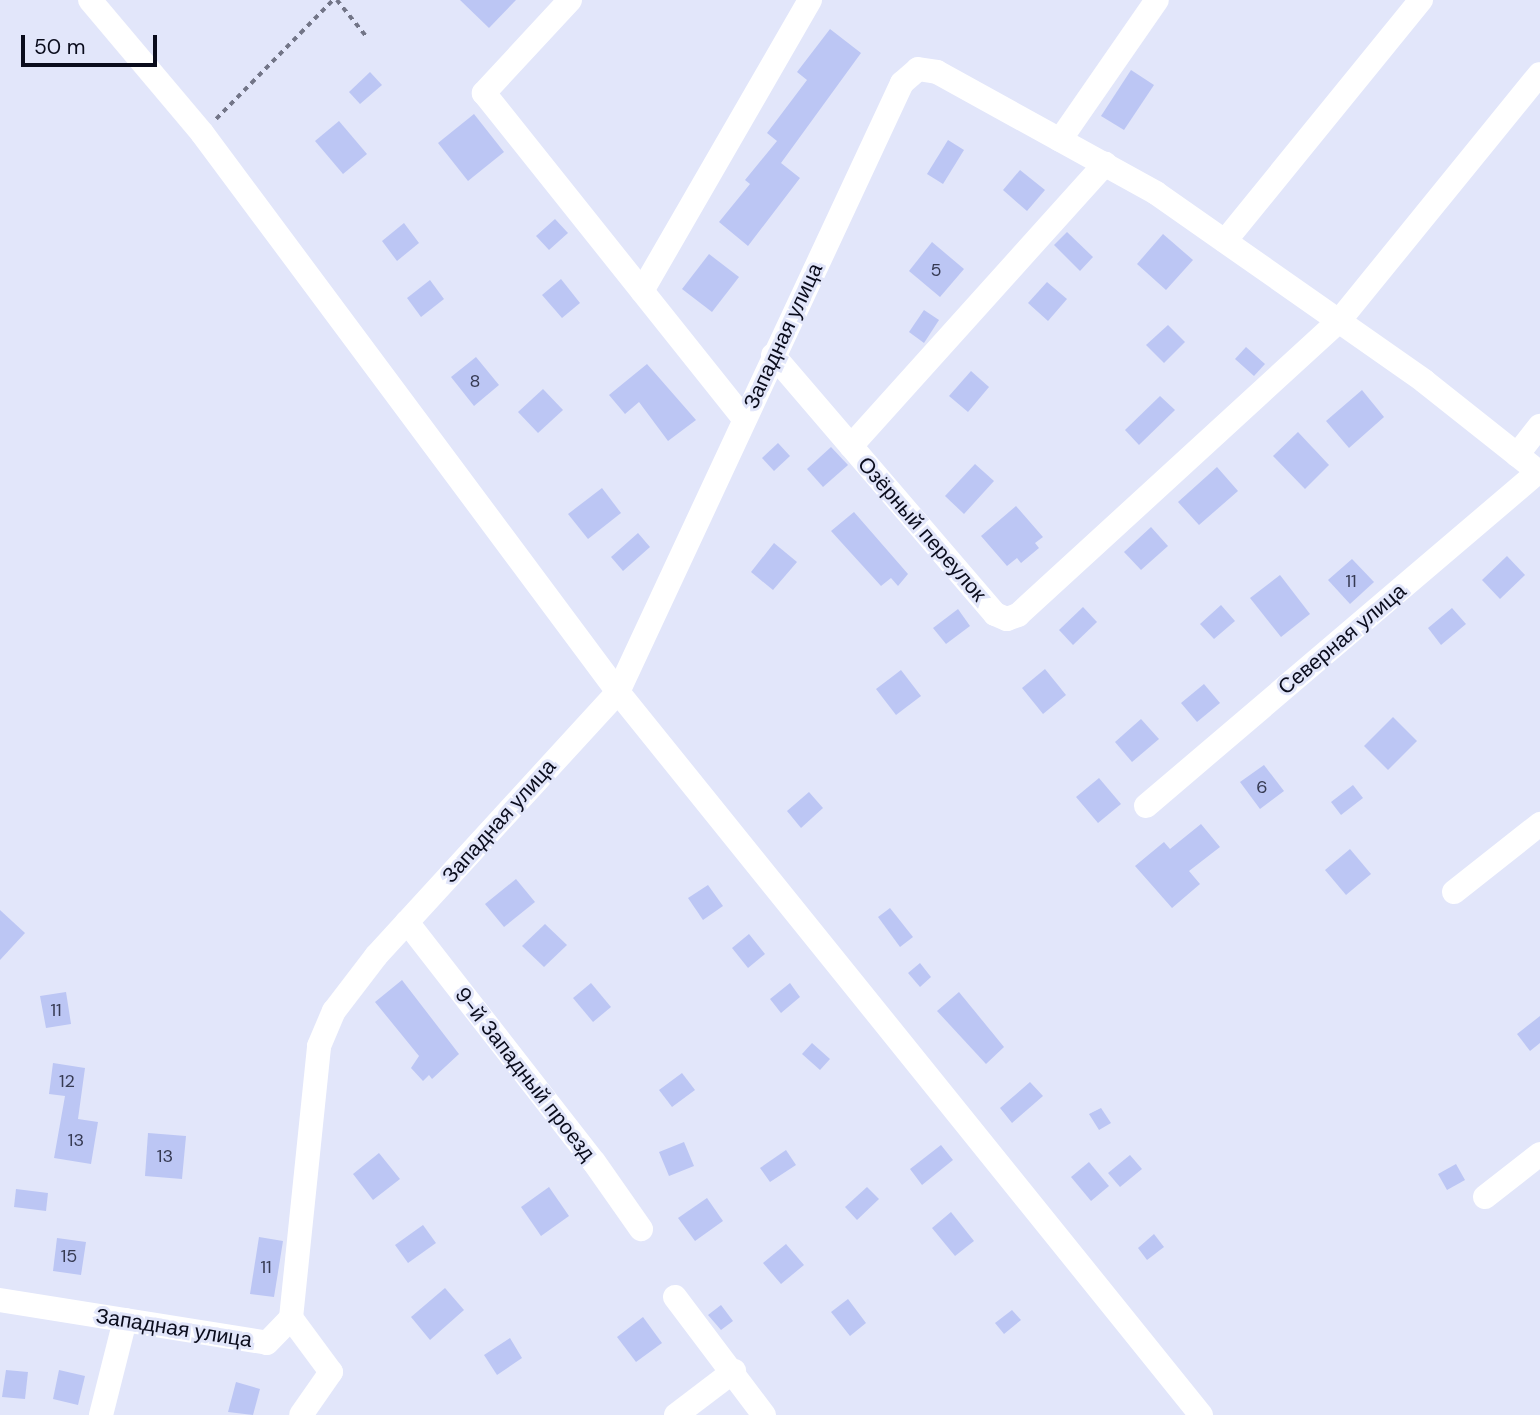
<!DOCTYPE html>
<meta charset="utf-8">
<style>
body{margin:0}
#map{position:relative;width:1540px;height:1415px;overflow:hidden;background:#e2e6fa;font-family:"DM Sans",sans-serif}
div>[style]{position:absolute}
.building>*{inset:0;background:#bcc6f4}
.path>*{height:3.5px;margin-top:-1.75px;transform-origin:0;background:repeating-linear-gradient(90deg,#727587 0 5px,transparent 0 10px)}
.minor>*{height:24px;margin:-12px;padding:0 12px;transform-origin:12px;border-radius:12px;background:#fff}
span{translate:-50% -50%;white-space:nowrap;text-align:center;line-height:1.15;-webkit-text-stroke:6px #e2e6fa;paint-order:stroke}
.number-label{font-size:18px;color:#363a52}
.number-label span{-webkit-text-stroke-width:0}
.street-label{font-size:21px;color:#0a0c1c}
.scale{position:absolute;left:21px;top:35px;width:136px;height:32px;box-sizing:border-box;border:4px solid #0a0c1c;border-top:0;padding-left:9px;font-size:21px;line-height:24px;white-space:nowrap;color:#0a0c1c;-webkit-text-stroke:5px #e2e6fa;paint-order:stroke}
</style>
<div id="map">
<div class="building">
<i style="clip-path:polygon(460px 0,516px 0,489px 28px)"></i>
<i style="clip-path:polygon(830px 29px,861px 53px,781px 163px,800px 178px,748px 246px,719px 222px,750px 184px,745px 180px,777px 141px,767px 133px,807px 80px,797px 72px)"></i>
<i style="clip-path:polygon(1131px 70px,1154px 85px,1124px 130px,1101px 116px)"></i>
<i style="clip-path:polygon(370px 72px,382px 85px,360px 104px,349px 92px)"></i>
<i style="clip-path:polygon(474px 114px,504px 152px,468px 181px,438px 143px)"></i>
<i style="clip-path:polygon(339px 121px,367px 154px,343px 174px,315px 141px)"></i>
<i style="clip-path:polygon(948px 140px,964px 150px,943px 184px,927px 174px)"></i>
<i style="clip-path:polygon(1020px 170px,1045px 190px,1027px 211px,1003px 190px)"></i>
<i style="clip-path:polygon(555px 219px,568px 233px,549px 250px,536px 236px)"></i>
<i style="clip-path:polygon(404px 223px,419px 243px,397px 261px,382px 241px)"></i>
<i style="clip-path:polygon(1067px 232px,1093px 257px,1080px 271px,1054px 245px)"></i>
<i style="clip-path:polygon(1163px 234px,1193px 260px,1166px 290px,1137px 264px)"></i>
<i style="clip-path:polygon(932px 242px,964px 269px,940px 297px,909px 271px)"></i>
<i style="clip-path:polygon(709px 254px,739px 277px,712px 312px,682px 289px)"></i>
<i style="clip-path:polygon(561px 279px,580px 303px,562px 318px,542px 295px)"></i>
<i style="clip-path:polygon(430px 280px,444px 299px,421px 317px,407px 298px)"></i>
<i style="clip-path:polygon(1047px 282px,1067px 299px,1048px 321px,1028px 303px)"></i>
<i style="clip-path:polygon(924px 310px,939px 320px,924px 343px,909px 332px)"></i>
<i style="clip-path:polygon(1168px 325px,1185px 342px,1164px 363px,1146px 345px)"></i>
<i style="clip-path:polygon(1246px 347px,1265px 364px,1254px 376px,1235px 359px)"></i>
<i style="clip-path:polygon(476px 357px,499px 385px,474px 406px,451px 377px)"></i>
<i style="clip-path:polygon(647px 364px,696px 420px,668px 441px,639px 402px,625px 414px,609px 395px)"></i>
<i style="clip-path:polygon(971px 371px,989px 387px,968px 412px,949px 396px)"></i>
<i style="clip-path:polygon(543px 389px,563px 410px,538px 433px,518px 412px)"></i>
<i style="clip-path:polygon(1362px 390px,1384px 417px,1349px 448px,1326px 421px)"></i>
<i style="clip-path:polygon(1160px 396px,1175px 410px,1139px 445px,1125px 430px)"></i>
<i style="clip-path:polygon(1298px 432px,1329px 465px,1305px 489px,1273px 456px)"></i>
<i style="clip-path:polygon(778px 443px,790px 456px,774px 471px,762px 458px)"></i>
<i style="clip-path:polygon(831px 447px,848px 465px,823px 487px,807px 469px)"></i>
<i style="clip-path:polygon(975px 464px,994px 481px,964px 514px,945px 496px)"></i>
<i style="clip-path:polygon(1217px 467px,1238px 491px,1199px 525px,1178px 502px)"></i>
<i style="clip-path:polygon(602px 488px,621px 513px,588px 539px,568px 514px)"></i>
<i style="clip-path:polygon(1016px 506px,1043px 537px,1035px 543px,1039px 548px,1021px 563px,1017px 558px,1007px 566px,981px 536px)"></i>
<i style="clip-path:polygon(854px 512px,908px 574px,898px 586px,891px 578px,881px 586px,831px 531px)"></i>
<i style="clip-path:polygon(1151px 527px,1168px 546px,1141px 570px,1124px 552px)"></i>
<i style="clip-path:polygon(638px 533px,650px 547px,623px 571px,611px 557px)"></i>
<i style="clip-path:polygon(774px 543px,797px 562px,773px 590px,751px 572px)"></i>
<i style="clip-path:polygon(1507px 556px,1525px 575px,1500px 599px,1482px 580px)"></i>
<i style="clip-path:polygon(1352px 559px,1374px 582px,1350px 604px,1328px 580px)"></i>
<i style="clip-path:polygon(1280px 575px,1310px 614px,1281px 637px,1250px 598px)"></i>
<i style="clip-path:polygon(1221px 605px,1235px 621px,1214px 639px,1200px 624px)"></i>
<i style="clip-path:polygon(1083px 607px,1097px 622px,1073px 645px,1059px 630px)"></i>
<i style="clip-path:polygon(1452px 608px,1466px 624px,1441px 645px,1428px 628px)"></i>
<i style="clip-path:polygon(958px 609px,970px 626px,946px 644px,933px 628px)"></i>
<i style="clip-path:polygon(1045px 669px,1066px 695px,1043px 714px,1022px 688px)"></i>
<i style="clip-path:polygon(901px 670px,921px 696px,896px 715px,876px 689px)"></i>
<i style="clip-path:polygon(1204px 684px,1220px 703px,1197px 722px,1181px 703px)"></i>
<i style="clip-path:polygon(1393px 717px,1417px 741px,1388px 770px,1364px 746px)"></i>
<i style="clip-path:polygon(1141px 719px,1159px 739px,1132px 762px,1115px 742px)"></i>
<i style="clip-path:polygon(1264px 765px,1284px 791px,1260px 809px,1240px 782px)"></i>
<i style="clip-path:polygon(1099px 778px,1121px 804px,1098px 823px,1076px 797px)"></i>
<i style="clip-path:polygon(1353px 785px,1363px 798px,1341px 815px,1331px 802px)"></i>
<i style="clip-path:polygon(809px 792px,823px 808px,801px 828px,787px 811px)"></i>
<i style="clip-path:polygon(1201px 824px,1220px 847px,1189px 871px,1200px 884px,1172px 908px,1135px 866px,1164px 842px,1170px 849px)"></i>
<i style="clip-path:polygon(1350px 849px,1371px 874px,1346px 895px,1325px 870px)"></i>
<i style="clip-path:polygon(516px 879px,535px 902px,504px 927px,485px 904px)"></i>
<i style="clip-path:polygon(708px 885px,723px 906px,703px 920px,688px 898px)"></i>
<i style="clip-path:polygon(890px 908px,913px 937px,900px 947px,878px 917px)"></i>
<i style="clip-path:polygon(0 910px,25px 933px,0 960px)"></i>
<i style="clip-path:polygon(545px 924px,567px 945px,544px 967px,522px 946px)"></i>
<i style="clip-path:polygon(749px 934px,765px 954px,748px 968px,732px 948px)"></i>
<i style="clip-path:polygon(920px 963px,931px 977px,920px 987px,908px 973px)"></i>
<i style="clip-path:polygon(402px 980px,459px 1054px,432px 1079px,429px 1075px,423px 1081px,411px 1068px,419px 1056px,375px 1002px)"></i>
<i style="clip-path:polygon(591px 983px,611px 1007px,593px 1022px,573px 998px)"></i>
<i style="clip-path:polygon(790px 983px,800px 997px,781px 1013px,770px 999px)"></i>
<i style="clip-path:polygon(66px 992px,71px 1024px,46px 1028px,40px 996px)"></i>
<i style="clip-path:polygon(959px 992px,1004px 1047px,986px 1064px,937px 1011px)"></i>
<i style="clip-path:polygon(1540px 1016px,1540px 1043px,1530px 1051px,1517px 1034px)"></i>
<i style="clip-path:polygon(812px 1043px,830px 1059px,820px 1070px,802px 1054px)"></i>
<i style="clip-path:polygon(53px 1063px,85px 1068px,78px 1119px,98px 1122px,91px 1164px,54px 1158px,65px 1096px,49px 1094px)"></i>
<i style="clip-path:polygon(682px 1073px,695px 1090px,672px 1107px,659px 1090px)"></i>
<i style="clip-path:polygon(1030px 1082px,1043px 1096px,1012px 1123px,1000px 1108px)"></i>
<i style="clip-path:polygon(1101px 1108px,1111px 1123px,1099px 1130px,1089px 1114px)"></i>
<i style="clip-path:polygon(148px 1133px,186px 1136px,182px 1179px,145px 1176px)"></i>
<i style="clip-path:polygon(684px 1142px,694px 1166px,669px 1176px,659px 1152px)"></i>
<i style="clip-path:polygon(941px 1145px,953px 1160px,922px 1185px,910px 1169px)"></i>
<i style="clip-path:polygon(786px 1150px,796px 1165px,770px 1182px,760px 1168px)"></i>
<i style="clip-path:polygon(379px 1153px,400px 1179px,373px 1200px,353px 1174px)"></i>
<i style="clip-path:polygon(1130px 1155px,1142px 1169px,1120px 1187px,1108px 1173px)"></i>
<i style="clip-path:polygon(1089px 1162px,1109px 1186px,1091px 1201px,1071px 1177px)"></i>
<i style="clip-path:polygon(1456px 1164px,1465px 1180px,1447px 1190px,1438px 1174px)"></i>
<i style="clip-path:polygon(549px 1187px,569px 1216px,541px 1236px,521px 1207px)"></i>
<i style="clip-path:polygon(867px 1187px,879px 1199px,857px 1220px,845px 1207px)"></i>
<i style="clip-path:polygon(16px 1189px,48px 1193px,46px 1211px,14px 1207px)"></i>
<i style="clip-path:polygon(707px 1198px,723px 1221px,695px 1241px,678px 1218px)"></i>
<i style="clip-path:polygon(951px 1212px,974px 1241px,955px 1256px,932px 1228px)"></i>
<i style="clip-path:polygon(423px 1225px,436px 1243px,408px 1263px,395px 1245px)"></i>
<i style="clip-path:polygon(1154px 1234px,1164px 1247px,1147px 1260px,1138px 1248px)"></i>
<i style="clip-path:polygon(259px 1237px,283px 1241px,274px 1297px,250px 1294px)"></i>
<i style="clip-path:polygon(57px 1238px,86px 1242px,81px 1275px,53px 1271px)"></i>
<i style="clip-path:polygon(786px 1244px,804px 1265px,781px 1284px,763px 1263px)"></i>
<i style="clip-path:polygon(445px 1288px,464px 1310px,430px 1340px,411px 1317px)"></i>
<i style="clip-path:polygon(848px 1299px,866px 1323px,850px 1336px,831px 1312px)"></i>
<i style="clip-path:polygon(721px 1305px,733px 1321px,721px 1330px,708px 1315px)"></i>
<i style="clip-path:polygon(1012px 1310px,1021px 1320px,1004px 1334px,995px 1323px)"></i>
<i style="clip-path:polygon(643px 1317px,662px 1343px,636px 1362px,617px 1337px)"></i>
<i style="clip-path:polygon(510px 1338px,522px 1358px,497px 1375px,484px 1355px)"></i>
<i style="clip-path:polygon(6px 1370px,28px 1372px,25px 1399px,2px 1397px)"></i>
<i style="clip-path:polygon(59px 1370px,85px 1376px,78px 1405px,53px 1399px)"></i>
<i style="clip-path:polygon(236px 1382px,260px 1389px,253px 1415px,228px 1412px)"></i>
</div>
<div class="path">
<i style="left:337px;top:0;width:46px;rotate:51.1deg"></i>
<i style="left:216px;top:119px;width:167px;rotate:-45.5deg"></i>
</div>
<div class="minor">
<i style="left:90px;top:0;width:174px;rotate:49.9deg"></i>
<i style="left:202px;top:133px;width:697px;rotate:53.34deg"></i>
<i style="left:618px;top:692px;width:929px;rotate:51.12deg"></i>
<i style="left:570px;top:0;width:127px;rotate:132.8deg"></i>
<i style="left:484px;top:93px;width:417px;rotate:51.4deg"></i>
<i style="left:1060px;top:140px;width:170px;rotate:-55.3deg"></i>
<i style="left:1225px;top:241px;width:311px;rotate:-50.9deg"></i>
<i style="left:642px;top:291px;width:336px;rotate:-60deg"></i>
<i style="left:773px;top:355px;width:341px;rotate:49.4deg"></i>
<i style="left:995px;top:614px;width:13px;rotate:23deg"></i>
<i style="left:1007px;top:619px;width:12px;rotate:-20deg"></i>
<i style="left:1018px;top:615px;width:435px;rotate:-42.5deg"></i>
<i style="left:1339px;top:321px;width:318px;rotate:-50.9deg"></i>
<i style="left:851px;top:446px;width:380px;rotate:-48deg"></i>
<i style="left:1517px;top:455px;width:37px;rotate:-52deg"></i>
<i style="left:1146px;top:806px;width:515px;rotate:-40.43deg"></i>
<i style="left:1454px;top:892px;width:110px;rotate:-38.3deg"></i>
<i style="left:407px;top:922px;width:304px;rotate:52.1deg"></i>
<i style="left:594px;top:1162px;width:82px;rotate:55deg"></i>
<i style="left:1485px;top:1197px;width:70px;rotate:-38deg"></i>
<i style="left:675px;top:1297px;width:148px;rotate:53deg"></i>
<i style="left:0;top:1300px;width:270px;rotate:9.1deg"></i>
<i style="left:267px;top:1343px;width:35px;rotate:-46deg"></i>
<i style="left:291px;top:1318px;width:273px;rotate:-84.1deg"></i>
<i style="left:319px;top:1046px;width:38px;rotate:-67deg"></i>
<i style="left:334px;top:1011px;width:69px;rotate:-52.6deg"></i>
<i style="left:376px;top:956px;width:358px;rotate:-47.5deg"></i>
<i style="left:618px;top:692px;width:672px;rotate:-65deg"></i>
<i style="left:902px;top:83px;width:21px;rotate:-41deg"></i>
<i style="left:918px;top:69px;width:19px;rotate:9deg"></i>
<i style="left:937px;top:72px;width:250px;rotate:28.9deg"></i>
<i style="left:1156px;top:193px;width:327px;rotate:35deg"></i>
<i style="left:1424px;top:381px;width:148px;rotate:38.4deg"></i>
<i style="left:291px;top:1318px;width:67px;rotate:53.5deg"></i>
<i style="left:331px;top:1372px;width:52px;rotate:124.9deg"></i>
<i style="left:101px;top:1415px;width:98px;rotate:-75.8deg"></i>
<i style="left:676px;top:1415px;width:73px;rotate:-37.2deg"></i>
</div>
<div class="number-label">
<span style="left:936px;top:270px">5</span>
<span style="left:475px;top:381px">8</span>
<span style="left:1351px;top:581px">11</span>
<span style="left:1262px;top:787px">6</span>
<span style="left:56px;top:1010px">11</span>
<span style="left:67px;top:1081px">12</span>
<span style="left:76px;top:1140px">13</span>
<span style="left:165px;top:1156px">13</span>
<span style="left:69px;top:1256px">15</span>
<span style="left:266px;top:1267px">11</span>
</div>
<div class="street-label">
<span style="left:783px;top:336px;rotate:-65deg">Западная улица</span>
<span style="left:922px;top:529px;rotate:49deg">Озёрный переулок</span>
<span style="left:1342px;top:639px;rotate:-40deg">Северная улица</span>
<span style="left:499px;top:821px;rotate:-48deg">Западная улица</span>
<span style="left:525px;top:1074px;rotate:52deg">9-й Западный проезд</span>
<span style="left:174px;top:1328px;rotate:9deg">Западная улица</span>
</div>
<div class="scale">50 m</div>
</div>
